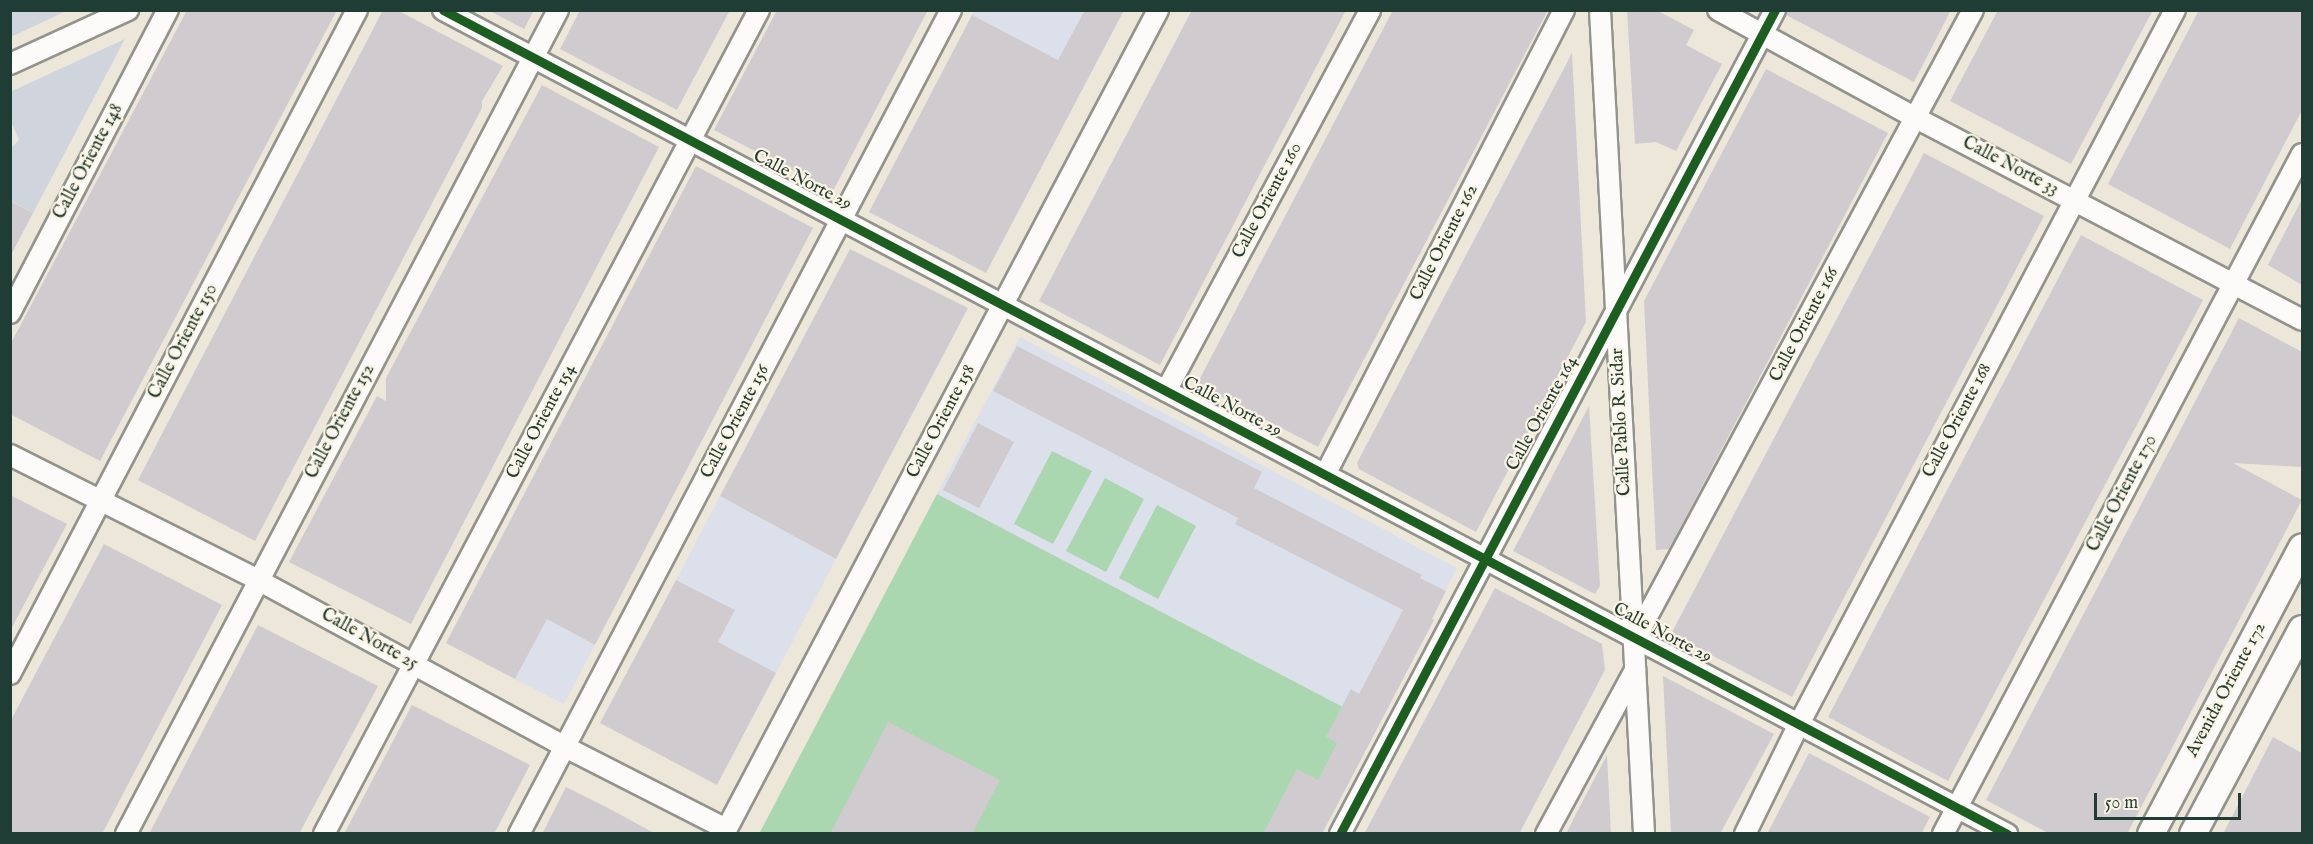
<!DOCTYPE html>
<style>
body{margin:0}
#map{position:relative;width:2313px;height:844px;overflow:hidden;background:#ede7da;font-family:"IM FELL English",serif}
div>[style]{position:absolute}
.built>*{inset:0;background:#dbe0eb}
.industrial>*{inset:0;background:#d0d4dc}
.green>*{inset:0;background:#aad6b0}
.building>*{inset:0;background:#d0cbce}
.roads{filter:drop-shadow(2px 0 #92938b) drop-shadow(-2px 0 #92938b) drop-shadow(0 2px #92938b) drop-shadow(0 -2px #92938b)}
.minor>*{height:20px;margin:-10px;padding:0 10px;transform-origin:10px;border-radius:10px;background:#fcfbf9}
.tertiary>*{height:26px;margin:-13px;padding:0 13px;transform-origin:13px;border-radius:13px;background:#fcfbf9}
.cycleway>*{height:9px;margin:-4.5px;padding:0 4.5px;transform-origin:4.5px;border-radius:4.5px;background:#1b5e20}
span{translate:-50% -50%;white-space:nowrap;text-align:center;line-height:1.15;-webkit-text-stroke:4.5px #fcf5e5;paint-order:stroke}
.street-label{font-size:18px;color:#1f3d34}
.frame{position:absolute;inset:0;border:12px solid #1f3d34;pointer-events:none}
.scale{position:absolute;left:2094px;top:793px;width:147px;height:27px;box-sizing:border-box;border:3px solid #1f3d34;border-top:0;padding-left:8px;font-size:18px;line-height:21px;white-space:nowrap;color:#1f3d34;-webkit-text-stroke:4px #fcf5e5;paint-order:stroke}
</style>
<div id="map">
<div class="built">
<i style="clip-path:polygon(975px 10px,1124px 11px,1089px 76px,972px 15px)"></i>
<i style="clip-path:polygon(1020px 337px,1457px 568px,1375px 724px,937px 494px)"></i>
<i style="clip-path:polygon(720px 496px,836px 559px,776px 673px,718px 642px,735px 610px,676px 580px)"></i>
<i style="clip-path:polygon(547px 619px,595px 645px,564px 704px,515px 679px)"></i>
</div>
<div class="industrial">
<i style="clip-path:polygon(11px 10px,66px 10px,66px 11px,11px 37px)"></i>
<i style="clip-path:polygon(125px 39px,33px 213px,11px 201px,11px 148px,19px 140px,11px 121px,10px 92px)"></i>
</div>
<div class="green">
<i style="clip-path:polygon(1052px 451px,1092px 471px,1053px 544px,1014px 524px)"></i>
<i style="clip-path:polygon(1105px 478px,1144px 499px,1106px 572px,1066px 551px)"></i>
<i style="clip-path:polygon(937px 494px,1375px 724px,1318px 833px,759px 834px)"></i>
<i style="clip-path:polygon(1157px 505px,1196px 526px,1158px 599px,1119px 578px)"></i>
</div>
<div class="building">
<i style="clip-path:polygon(187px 10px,337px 10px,100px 461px,10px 414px,10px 345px)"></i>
<i style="clip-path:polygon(383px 10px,397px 10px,503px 66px,482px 101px,482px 108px,255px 541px,138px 480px)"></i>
<i style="clip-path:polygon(488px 10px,534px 10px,524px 29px)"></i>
<i style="clip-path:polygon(580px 10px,730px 10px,677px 110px,560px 49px)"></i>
<i style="clip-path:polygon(777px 10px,928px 10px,833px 191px,714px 130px)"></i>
<i style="clip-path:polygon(1085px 10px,1124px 10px,986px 273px,869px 212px,972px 15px,1058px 60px)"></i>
<i style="clip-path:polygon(1192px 10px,1346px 10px,1160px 365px,1039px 301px)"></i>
<i style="clip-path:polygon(1393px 10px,1548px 10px,1318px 447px,1197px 384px)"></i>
<i style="clip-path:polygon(1627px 10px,1656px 10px,1694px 30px,1686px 45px,1722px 64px,1676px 151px,1656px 142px,1635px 144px)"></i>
<i style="clip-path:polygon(1787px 10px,1951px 10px,1914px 82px,1786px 15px)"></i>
<i style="clip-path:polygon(1998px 10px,2153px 10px,2071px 164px,1950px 101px)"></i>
<i style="clip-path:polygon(2199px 10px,2302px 10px,2302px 110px,2230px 249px,2108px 184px)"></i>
<i style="clip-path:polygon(1572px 53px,1586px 322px,1476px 532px,1359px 469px,1357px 463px)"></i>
<i style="clip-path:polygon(1766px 69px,1888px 133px,1669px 549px,1656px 550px,1644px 301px)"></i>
<i style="clip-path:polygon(542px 85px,659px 147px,411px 624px,289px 562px,377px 396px,386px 401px,386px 378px)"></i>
<i style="clip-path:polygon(1924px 153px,2044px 216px,1792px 697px,1671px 634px)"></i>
<i style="clip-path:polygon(696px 166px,813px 228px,595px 645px,547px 619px,515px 679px,446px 643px)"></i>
<i style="clip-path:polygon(2302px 199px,2302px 285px,2268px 265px)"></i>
<i style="clip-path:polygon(10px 201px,33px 213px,10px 257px)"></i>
<i style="clip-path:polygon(2081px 235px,2203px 300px,1948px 781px,1828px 717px)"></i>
<i style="clip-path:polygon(850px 249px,968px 308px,836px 559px,720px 496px)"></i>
<i style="clip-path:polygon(2239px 318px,2302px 352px,2302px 467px,2233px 463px,2302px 500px,2127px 834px,2050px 834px,1986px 800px)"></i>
<i style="clip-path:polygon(1017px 346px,1262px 472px,1254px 488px,1422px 575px,1420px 578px,1446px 591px,1432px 619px,1434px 620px,1322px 834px,1263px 834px,1297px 769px,1318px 780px,1337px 743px,1326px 737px,1351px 689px,1359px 694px,1403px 610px,1235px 524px,1238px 518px,993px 391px)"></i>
<i style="clip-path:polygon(1589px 406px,1600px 586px,1595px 594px,1513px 551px)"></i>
<i style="clip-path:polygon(978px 423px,1014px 442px,979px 508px,943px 490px)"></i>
<i style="clip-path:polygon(10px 495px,67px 524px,10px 631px)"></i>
<i style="clip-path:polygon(104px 544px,222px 605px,102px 834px,10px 834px,10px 722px)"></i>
<i style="clip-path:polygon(676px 580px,735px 610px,718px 642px,776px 673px,717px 785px,600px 723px)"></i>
<i style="clip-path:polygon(1495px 588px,1602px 644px,1605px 670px,1519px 834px,1364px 834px)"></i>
<i style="clip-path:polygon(258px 625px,378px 686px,299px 834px,149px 834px)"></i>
<i style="clip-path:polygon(1663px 676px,1774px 734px,1720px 834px,1671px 834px)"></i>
<i style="clip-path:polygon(412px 705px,530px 765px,494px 834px,344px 834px)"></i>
<i style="clip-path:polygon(888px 722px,1000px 780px,972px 834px,830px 834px)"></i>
<i style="clip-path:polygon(2273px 737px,2302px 753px,2302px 834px,2223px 834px)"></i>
<i style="clip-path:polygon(1809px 753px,1930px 817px,1921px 834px,1767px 834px)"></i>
<i style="clip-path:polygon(1607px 755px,1611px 834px,1566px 834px,1577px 812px)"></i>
<i style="clip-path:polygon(566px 787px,608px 808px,656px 834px,542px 834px)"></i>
</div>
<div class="roads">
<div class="minor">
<i style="left:443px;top:10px;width:1768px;rotate:27.78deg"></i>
<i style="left:1600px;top:10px;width:825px;rotate:86.94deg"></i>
<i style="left:1718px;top:10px;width:226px;rotate:28.6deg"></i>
<i style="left:1916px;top:118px;width:436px;rotate:27.6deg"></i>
<i style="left:10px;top:64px;width:130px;rotate:-24.6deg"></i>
<i style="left:10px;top:313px;width:342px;rotate:-62.5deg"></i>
<i style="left:1166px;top:391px;width:432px;rotate:-61.8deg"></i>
<i style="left:10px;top:455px;width:278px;rotate:26.7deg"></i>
<i style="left:258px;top:580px;width:349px;rotate:28.5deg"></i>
<i style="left:565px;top:747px;width:181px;rotate:27deg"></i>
<i style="left:1325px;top:475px;width:523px;rotate:-62.8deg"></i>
<i style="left:1635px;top:639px;width:714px;rotate:-61.75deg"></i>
<i style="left:10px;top:674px;width:749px;rotate:-62.41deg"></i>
<i style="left:126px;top:834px;width:930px;rotate:-62.33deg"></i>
<i style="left:324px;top:834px;width:932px;rotate:-62.17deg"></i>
<i style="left:519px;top:834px;width:930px;rotate:-62.33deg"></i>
<i style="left:724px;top:834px;width:931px;rotate:-62.22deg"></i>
<i style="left:1340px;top:834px;width:932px;rotate:-62.17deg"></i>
<i style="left:1546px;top:834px;width:187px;rotate:-61.5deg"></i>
<i style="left:1745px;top:834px;width:123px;rotate:-63.9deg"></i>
<i style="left:1799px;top:724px;width:807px;rotate:-62.23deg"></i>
<i style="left:1943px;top:834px;width:769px;rotate:-62.17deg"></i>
</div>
<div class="tertiary">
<i style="left:2151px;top:834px;width:324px;rotate:-62.2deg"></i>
<i style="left:2193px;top:834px;width:232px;rotate:-62deg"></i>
</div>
</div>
<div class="cycleway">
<i style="left:443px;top:10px;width:1768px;rotate:27.78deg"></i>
<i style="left:1340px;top:834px;width:932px;rotate:-62.17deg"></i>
</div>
<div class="street-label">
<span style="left:89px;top:162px;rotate:-62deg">Calle Oriente 148</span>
<span style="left:2010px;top:167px;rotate:28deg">Calle Norte 33</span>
<span style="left:802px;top:181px;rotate:28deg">Calle Norte 29</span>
<span style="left:1268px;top:201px;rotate:-62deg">Calle Oriente 160</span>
<span style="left:1445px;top:243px;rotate:-63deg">Calle Oriente 162</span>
<span style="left:1805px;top:325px;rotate:-62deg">Calle Oriente 166</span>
<span style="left:184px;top:342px;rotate:-62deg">Calle Oriente 150</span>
<span style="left:1232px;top:408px;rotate:28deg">Calle Norte 29</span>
<span style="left:1543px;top:414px;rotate:-61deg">Calle Oriente 164</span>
<span style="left:1958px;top:421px;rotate:-62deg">Calle Oriente 168</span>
<span style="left:341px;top:422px;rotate:-62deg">Calle Oriente 152</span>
<span style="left:542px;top:422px;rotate:-62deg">Calle Oriente 154</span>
<span style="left:736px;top:422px;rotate:-62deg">Calle Oriente 156</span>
<span style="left:942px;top:422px;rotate:-62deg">Calle Oriente 158</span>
<span style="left:1622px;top:422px;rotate:-93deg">Calle Pablo R. Sidar</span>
<span style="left:2123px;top:494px;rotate:-62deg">Calle Oriente 170</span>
<span style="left:1662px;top:634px;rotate:28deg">Calle Norte 29</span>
<span style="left:369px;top:640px;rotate:29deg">Calle Norte 25</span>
<span style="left:2227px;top:690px;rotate:-62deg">Avenida Oriente 172</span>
</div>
<div class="frame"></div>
<div class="scale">50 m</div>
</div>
